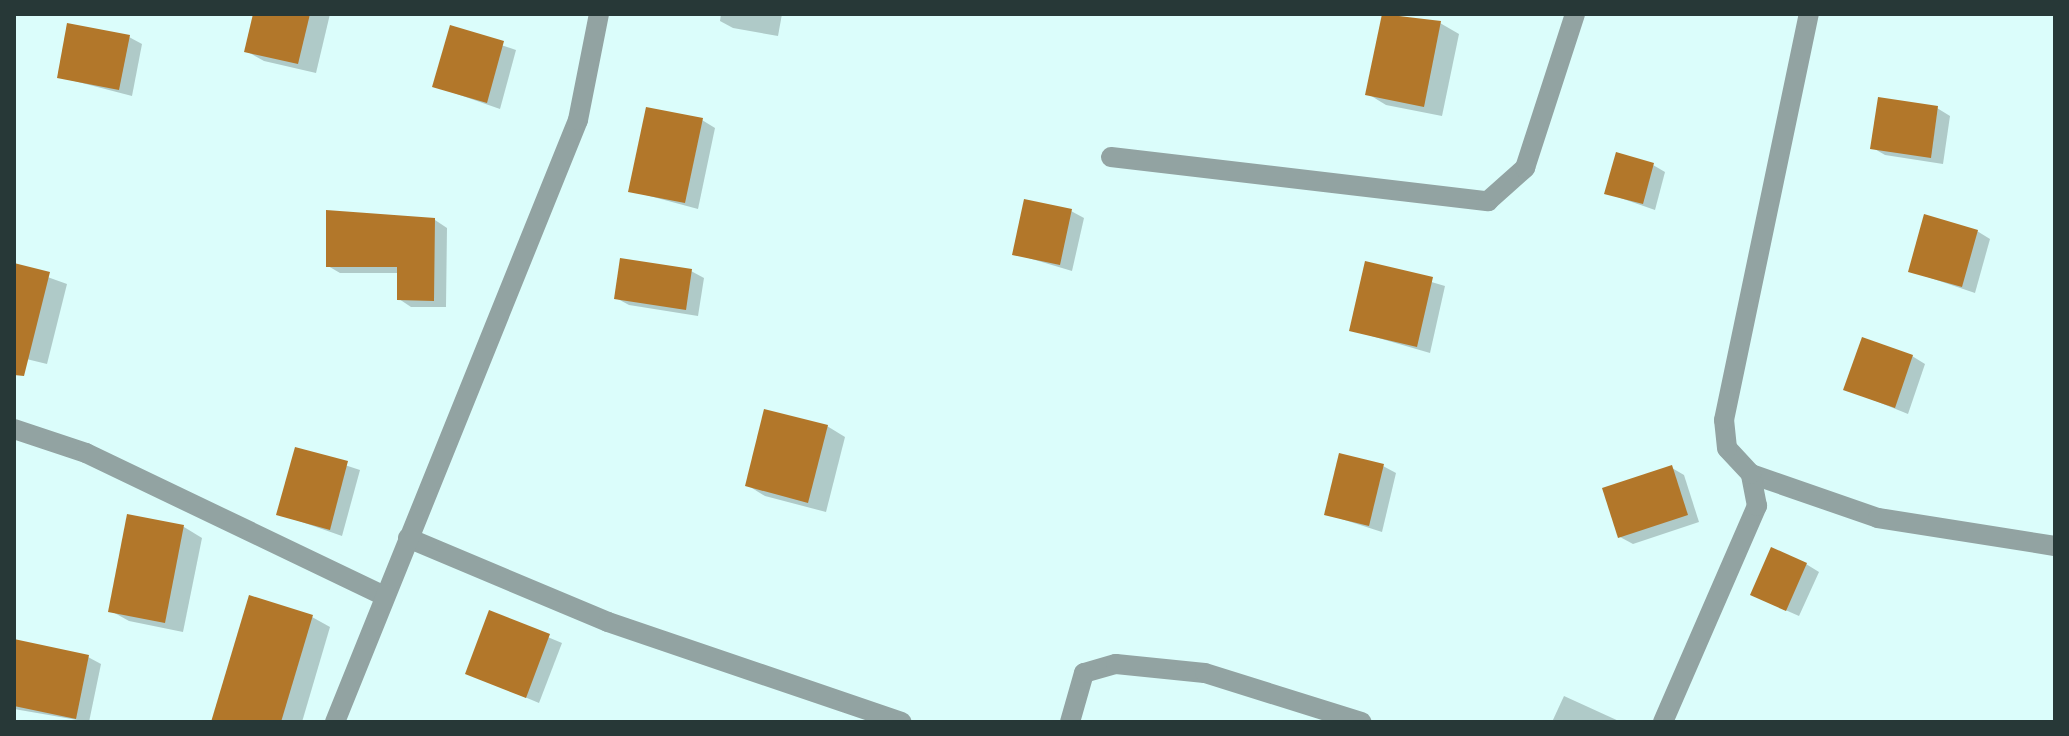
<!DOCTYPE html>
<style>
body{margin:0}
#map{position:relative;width:2069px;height:736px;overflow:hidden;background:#dbfdfb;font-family:"Nunito Sans",sans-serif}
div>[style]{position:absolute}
.shadow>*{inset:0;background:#0003}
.building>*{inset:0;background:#b2772a}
.minor>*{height:20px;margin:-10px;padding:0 10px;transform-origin:10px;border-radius:10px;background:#92a3a2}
span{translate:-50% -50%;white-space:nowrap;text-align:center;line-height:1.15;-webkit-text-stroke:6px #dbfdfb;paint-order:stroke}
.frame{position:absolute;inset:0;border:16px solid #273837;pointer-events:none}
</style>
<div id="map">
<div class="shadow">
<i style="clip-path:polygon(255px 14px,330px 14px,316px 73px,264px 61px,246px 51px)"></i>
<i style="clip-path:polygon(721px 14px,782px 14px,778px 36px,733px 28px,720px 21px)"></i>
<i style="clip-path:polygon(1384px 14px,1440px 23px,1459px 34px,1442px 116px,1386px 105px,1368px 94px)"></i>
<i style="clip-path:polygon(451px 28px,516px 50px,500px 109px,434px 86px)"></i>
<i style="clip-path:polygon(129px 37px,142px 44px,132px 96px,59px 77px)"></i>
<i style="clip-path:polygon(1937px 108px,1950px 116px,1943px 164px,1885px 155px,1873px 148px)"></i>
<i style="clip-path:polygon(702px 120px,715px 128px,698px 209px,631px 191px)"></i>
<i style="clip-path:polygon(1653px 165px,1665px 172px,1655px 210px,1606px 193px)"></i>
<i style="clip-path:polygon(1071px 211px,1084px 218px,1072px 271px,1015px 254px)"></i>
<i style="clip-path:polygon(435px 220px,447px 228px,446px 307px,411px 307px,399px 299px,399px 273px,340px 273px,328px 266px)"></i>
<i style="clip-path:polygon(1977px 231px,1990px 239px,1975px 293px,1910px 271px)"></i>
<i style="clip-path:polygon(1367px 263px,1445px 286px,1430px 353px,1351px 330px)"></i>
<i style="clip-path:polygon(14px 265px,67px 284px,47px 364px,14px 356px)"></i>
<i style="clip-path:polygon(691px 271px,704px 278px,698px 316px,629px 305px,616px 298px)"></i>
<i style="clip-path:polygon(1912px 356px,1925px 364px,1908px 414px,1846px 389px)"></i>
<i style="clip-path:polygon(827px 426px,845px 437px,826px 512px,765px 496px,747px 485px)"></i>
<i style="clip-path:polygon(296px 449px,360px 470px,342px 536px,279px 514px)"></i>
<i style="clip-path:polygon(1383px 466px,1396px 473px,1382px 532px,1326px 514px)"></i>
<i style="clip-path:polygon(1672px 468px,1684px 475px,1699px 522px,1633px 544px,1620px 537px)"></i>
<i style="clip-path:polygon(129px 517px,184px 527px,202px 538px,183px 632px,129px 621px,111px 611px)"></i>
<i style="clip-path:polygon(1806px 564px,1819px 572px,1799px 616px,1765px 601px)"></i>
<i style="clip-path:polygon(490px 613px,562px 643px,539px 703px,467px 673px)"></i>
<i style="clip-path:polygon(312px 617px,330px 627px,302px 722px,213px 722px)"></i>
<i style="clip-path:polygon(14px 644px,88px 657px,101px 664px,89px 722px,14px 709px)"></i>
<i style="clip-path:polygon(1564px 696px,1621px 722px,1552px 722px)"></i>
</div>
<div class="building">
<i style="clip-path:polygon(253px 14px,310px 14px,298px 64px,244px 52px)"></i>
<i style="clip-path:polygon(1382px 14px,1441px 21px,1424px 107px,1365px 95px)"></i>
<i style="clip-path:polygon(67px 23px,130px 35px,119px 90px,57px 78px)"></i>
<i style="clip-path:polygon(450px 25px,504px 41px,487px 103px,432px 87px)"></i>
<i style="clip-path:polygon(1878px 97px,1938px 106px,1931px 158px,1870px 149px)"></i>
<i style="clip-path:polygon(646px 107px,703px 118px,685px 203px,628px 192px)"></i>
<i style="clip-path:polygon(1616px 152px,1654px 163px,1643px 204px,1604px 194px)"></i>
<i style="clip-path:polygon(1024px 199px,1072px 209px,1060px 265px,1012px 255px)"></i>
<i style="clip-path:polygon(326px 210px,435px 218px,434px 301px,397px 300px,397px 267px,326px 267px)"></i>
<i style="clip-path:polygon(1924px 214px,1978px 230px,1962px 287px,1908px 272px)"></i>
<i style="clip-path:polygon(620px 258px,692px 269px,686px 310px,614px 299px)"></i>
<i style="clip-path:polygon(1365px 261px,1433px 277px,1417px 347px,1349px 331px)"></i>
<i style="clip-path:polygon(14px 263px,50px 272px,24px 376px,14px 375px)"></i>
<i style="clip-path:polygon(1862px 337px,1913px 355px,1895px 408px,1843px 390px)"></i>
<i style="clip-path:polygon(764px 409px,828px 425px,808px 503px,745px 486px)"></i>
<i style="clip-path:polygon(295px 447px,348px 461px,330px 530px,276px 515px)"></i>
<i style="clip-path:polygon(1339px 453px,1384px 464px,1369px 526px,1324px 515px)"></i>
<i style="clip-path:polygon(1672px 465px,1688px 515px,1618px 538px,1602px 488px)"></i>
<i style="clip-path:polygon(127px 514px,184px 525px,165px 623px,108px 612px)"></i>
<i style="clip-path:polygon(1771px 547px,1807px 563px,1786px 611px,1750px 595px)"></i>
<i style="clip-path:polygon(249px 595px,313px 615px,281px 722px,211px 722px)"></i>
<i style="clip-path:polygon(489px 610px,550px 634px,526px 698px,465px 674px)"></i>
<i style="clip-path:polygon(14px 639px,89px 655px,76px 719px,14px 706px)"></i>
</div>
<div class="minor">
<i style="left:1111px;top:157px;width:380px;rotate:6.7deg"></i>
<i style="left:1488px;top:201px;width:50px;rotate:-41.7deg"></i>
<i style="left:1525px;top:168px;width:162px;rotate:-72deg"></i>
<i style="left:14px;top:429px;width:76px;rotate:18.4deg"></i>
<i style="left:86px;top:453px;width:328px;rotate:25.6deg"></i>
<i style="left:1751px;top:474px;width:134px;rotate:19.1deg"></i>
<i style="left:1878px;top:518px;width:179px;rotate:9deg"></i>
<i style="left:408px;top:538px;width:217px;rotate:22.8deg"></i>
<i style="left:608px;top:622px;width:310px;rotate:18.8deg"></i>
<i style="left:335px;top:722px;width:649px;rotate:-68.02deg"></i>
<i style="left:578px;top:120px;width:108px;rotate:-78.8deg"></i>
<i style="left:1070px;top:722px;width:51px;rotate:-74.1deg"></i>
<i style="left:1084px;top:673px;width:33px;rotate:-16deg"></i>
<i style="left:1116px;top:664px;width:89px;rotate:5.8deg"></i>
<i style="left:1205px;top:673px;width:164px;rotate:17.4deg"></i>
<i style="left:1663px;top:722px;width:236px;rotate:-66.5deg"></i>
<i style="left:1757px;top:506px;width:33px;rotate:-101deg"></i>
<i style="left:1751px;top:474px;width:35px;rotate:-133deg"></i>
<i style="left:1727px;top:448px;width:28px;rotate:-96deg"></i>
<i style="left:1724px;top:420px;width:415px;rotate:-78.2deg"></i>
</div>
<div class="frame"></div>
</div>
